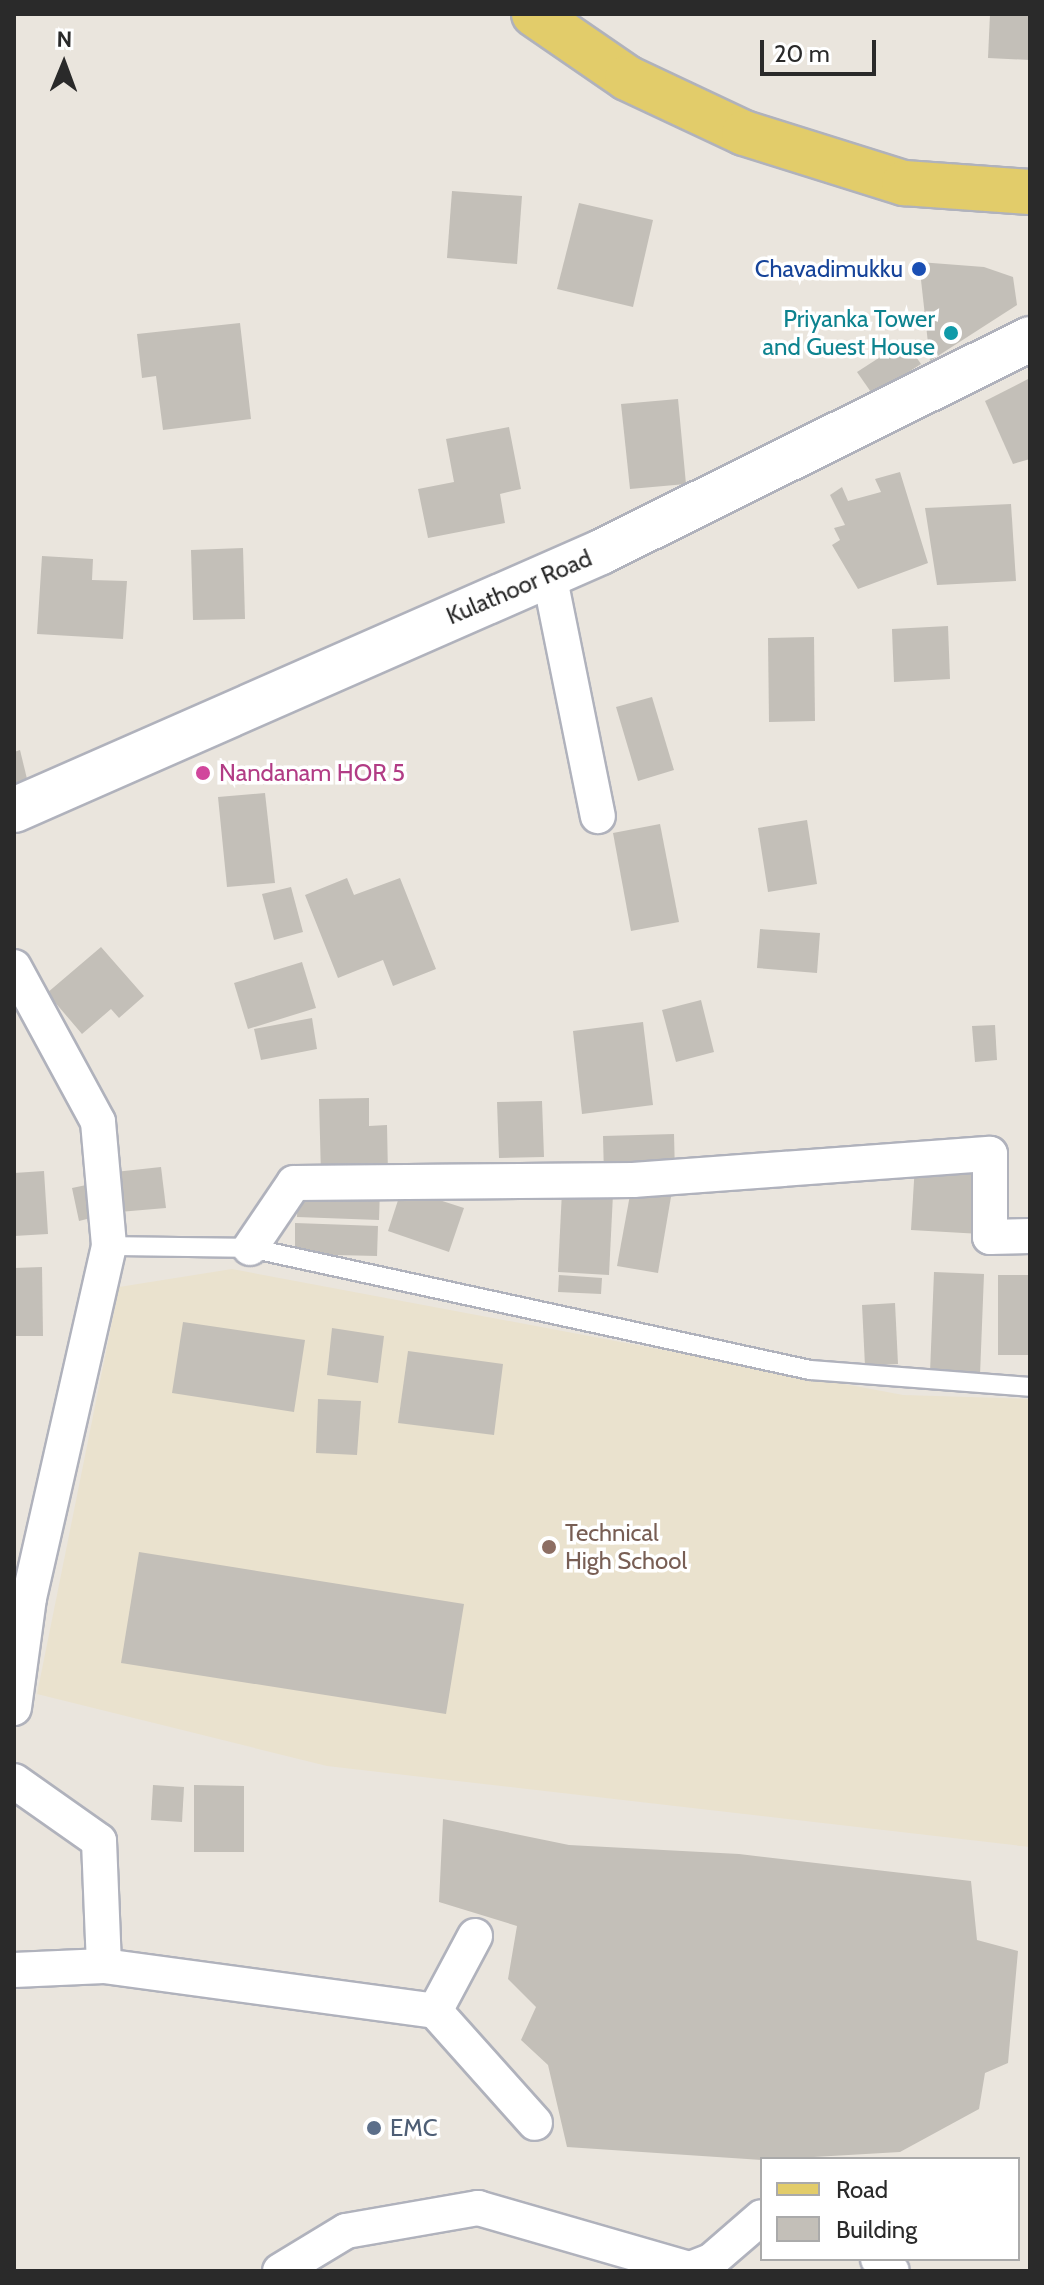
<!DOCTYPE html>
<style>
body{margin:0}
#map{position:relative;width:1044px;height:2285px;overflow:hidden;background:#eae5dd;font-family:Cabin,sans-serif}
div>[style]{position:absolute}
.education>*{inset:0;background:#eae2ce}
.building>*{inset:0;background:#c3bfb8}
.roads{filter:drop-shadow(2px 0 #b0b2bc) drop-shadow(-2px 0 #b0b2bc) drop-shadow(0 2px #b0b2bc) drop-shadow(0 -2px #b0b2bc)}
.service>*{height:18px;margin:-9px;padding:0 9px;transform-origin:9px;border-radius:9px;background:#fff}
.minor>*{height:34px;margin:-17px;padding:0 17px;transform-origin:17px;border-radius:17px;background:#fff}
.secondary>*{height:44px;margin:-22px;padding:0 22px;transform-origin:22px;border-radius:22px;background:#fff}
.primary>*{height:44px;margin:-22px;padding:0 22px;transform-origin:22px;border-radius:22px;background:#e2cc6a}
.dots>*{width:22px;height:22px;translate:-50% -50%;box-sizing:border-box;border:4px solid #fff;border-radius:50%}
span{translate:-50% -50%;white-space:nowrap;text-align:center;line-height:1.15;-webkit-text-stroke:7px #fff;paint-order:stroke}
.transit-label{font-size:24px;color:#164399}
.right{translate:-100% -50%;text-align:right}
.culture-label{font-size:24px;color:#0d838f}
.street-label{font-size:24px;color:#2a2a2a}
.hotel-label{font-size:24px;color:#b23c85}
.left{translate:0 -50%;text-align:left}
.education-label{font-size:24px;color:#785e54}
.service-label{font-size:24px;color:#4e5e75}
.frame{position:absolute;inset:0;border:16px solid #2a2a2a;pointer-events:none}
.legend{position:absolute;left:760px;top:2157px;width:260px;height:104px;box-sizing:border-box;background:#fff;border:2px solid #aaa;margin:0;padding:10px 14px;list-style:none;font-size:24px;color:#2a2a2a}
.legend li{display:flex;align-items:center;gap:16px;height:40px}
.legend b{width:40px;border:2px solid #aaa}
.north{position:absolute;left:24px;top:24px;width:80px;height:80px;-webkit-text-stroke:6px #fff;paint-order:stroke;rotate:1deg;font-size:22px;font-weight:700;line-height:32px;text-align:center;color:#2a2a2a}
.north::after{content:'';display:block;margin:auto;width:28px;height:36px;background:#2a2a2a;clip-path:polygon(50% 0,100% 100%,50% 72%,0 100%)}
.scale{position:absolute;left:760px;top:40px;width:116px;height:36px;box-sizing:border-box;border:4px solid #2a2a2a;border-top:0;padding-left:10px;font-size:24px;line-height:28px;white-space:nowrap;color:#2a2a2a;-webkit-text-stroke:6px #fff;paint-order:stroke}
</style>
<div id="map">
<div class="education">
<i style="clip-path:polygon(232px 1269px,903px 1395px,1030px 1399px,1030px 1847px,327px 1766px,37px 1694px,119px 1287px)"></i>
</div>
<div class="building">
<i style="clip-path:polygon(990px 14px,1030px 14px,1030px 60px,988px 58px)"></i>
<i style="clip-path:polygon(452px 191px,522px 196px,517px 264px,447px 258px)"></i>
<i style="clip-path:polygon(579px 203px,653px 220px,633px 307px,557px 289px)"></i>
<i style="clip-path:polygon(919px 262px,984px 267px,1013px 277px,1017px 305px,930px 361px)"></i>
<i style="clip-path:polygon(240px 323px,251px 419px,163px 430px,156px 376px,142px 378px,137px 334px)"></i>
<i style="clip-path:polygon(905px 341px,921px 364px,873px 395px,857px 372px)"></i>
<i style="clip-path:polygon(1030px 378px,1030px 459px,1013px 464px,985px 401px)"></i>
<i style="clip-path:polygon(678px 399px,686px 484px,630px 489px,621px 404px)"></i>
<i style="clip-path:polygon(509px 427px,521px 489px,500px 494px,505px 523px,428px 538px,418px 489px,454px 482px,446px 439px)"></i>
<i style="clip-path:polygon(900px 472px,928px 563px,858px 589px,832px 545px,840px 540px,834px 528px,845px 525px,830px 495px,842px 487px,848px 501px,881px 492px,875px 479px)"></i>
<i style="clip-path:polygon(1011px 504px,1016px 581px,937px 585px,925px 508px)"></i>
<i style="clip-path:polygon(243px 548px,245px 619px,193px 620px,191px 550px)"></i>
<i style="clip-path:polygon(42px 556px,93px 559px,92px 580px,127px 581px,123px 639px,37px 634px)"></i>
<i style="clip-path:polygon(948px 626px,950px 679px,894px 682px,892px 629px)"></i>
<i style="clip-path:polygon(814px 637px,815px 721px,769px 722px,768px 638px)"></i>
<i style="clip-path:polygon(652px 697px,674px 770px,638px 781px,616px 707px)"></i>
<i style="clip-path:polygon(20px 750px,29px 787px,14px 790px,14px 752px)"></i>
<i style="clip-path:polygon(265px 793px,275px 883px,227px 887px,218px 797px)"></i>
<i style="clip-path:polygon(807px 820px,817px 884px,768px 892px,758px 828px)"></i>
<i style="clip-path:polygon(660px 824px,679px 922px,631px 931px,613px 833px)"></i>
<i style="clip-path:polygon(347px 878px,354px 895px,400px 878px,436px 969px,393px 986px,383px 960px,338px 978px,305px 895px)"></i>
<i style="clip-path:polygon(291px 887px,303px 932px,274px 940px,262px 894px)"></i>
<i style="clip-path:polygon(760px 929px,820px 933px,817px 973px,757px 968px)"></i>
<i style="clip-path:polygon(101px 947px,144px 996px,119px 1018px,111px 1009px,82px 1034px,47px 993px)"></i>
<i style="clip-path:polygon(302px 962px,316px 1008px,248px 1029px,234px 983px)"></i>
<i style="clip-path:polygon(701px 1000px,714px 1052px,676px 1062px,662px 1010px)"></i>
<i style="clip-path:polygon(312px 1018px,317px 1049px,261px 1060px,254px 1029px)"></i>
<i style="clip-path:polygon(643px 1022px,653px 1105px,582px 1114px,573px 1031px)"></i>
<i style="clip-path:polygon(995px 1025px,997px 1060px,975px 1062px,972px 1026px)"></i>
<i style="clip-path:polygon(369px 1098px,369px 1126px,387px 1125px,388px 1175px,321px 1176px,319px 1099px)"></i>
<i style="clip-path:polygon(542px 1101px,544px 1157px,499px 1158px,497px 1102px)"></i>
<i style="clip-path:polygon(674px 1134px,675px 1174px,604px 1176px,603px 1136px)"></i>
<i style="clip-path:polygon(915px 1165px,986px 1170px,981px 1234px,911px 1230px)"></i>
<i style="clip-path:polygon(161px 1167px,166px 1208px,119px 1212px,115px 1172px)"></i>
<i style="clip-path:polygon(44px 1171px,48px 1234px,14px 1236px,14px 1173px)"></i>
<i style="clip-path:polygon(91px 1184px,99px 1216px,79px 1221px,72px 1188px)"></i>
<i style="clip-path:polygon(632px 1184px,672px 1191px,658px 1273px,617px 1266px)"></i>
<i style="clip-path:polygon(298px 1187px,380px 1189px,379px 1220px,297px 1217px)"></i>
<i style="clip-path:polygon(402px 1188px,464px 1208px,449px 1252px,388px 1231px)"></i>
<i style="clip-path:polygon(562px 1191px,613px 1194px,609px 1275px,558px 1272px)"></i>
<i style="clip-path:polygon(295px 1223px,378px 1226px,377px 1256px,295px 1254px)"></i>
<i style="clip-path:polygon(42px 1267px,43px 1336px,14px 1336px,14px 1268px)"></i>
<i style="clip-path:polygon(934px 1272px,984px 1274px,980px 1375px,930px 1373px)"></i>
<i style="clip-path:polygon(559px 1275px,602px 1278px,601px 1294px,558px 1292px)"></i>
<i style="clip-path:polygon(998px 1275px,1030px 1275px,1030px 1355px,998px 1355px)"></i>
<i style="clip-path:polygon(895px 1303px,898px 1364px,865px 1366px,862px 1305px)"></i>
<i style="clip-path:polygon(183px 1322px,305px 1340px,294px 1412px,172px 1393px)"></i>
<i style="clip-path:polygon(332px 1328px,384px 1336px,378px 1383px,327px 1375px)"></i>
<i style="clip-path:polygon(408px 1351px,503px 1364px,494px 1435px,398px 1423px)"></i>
<i style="clip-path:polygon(318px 1399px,361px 1401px,357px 1455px,316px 1453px)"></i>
<i style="clip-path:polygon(139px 1552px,464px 1604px,446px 1714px,121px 1663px)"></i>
<i style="clip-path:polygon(153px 1785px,184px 1787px,182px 1822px,151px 1820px)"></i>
<i style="clip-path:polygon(194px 1785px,244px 1786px,244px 1852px,194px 1852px)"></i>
<i style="clip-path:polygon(443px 1819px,569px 1845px,739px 1854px,971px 1881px,977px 1940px,1018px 1951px,1008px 2063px,985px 2073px,979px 2109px,900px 2152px,762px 2160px,567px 2147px,548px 2065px,521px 2040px,536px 2007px,508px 1979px,517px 1926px,439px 1902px)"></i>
</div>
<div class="roads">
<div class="service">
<i style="left:109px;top:1246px;width:141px;rotate:0.8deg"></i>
<i style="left:250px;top:1248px;width:573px;rotate:12.29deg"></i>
<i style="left:810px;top:1370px;width:221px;rotate:4.4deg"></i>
</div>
<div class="minor">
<i style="left:549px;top:574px;width:247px;rotate:78.6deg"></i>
<i style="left:14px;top:967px;width:176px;rotate:61.5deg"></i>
<i style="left:98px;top:1122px;width:124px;rotate:84.9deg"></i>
<i style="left:109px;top:1246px;width:361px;rotate:102.8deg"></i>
<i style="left:29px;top:1598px;width:111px;rotate:97.8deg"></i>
<i style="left:250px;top:1248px;width:78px;rotate:-55.9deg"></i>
<i style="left:294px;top:1183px;width:339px;rotate:-0.5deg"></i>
<i style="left:633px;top:1180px;width:358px;rotate:-4.2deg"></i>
<i style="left:990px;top:1154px;width:83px;rotate:90deg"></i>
<i style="left:990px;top:1237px;width:40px;rotate:-1.4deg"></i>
<i style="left:14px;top:1781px;width:104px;rotate:35.2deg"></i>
<i style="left:99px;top:1841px;width:125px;rotate:87.7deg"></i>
<i style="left:14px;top:1970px;width:90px;rotate:-2.5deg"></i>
<i style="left:104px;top:1966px;width:334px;rotate:7.7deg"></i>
<i style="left:435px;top:2011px;width:150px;rotate:48.2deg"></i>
<i style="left:435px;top:2011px;width:85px;rotate:-61.9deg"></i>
<i style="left:878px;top:2259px;width:18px;rotate:41deg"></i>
<i style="left:280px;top:2271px;width:77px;rotate:-31.2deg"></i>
<i style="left:346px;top:2231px;width:134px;rotate:-9.9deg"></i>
<i style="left:478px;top:2208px;width:221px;rotate:16.1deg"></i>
<i style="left:690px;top:2269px;width:22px;rotate:-21deg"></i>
<i style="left:711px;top:2261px;width:67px;rotate:-40.8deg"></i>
</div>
<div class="secondary">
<i style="left:14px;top:810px;width:641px;rotate:-23.73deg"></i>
<i style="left:601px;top:552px;width:479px;rotate:-26.4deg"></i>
</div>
<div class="primary">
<i style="left:534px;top:14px;width:113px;rotate:34.5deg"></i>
<i style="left:627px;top:78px;width:129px;rotate:25.2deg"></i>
<i style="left:744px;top:133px;width:168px;rotate:17.4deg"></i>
<i style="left:904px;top:183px;width:126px;rotate:4.1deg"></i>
</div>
</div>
<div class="dots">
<i style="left:919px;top:269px;background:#1a4fb4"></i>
<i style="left:951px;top:333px;background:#0f9aa8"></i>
<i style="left:203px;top:773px;background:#d1479c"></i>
<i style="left:549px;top:1547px;background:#8d6e63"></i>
<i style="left:374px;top:2128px;background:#5c6f8a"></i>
</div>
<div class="transit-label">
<span class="right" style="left:903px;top:269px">Chavadimukku</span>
</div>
<div class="culture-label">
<span class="right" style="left:935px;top:333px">Priyanka Tower<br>and Guest House</span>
</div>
<div class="street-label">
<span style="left:519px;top:587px;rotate:-23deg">Kulathoor Road</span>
</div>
<div class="hotel-label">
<span class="left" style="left:219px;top:773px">Nandanam HOR 5</span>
</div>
<div class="education-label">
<span class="left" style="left:565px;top:1547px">Technical<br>High School</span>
</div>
<div class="service-label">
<span class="left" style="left:390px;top:2128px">EMC</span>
</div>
<div class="frame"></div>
<ul class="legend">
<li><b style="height:10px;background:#e2cc6a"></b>Road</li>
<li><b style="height:22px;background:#c3bfb8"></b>Building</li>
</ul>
<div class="north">N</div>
<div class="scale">20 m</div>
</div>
